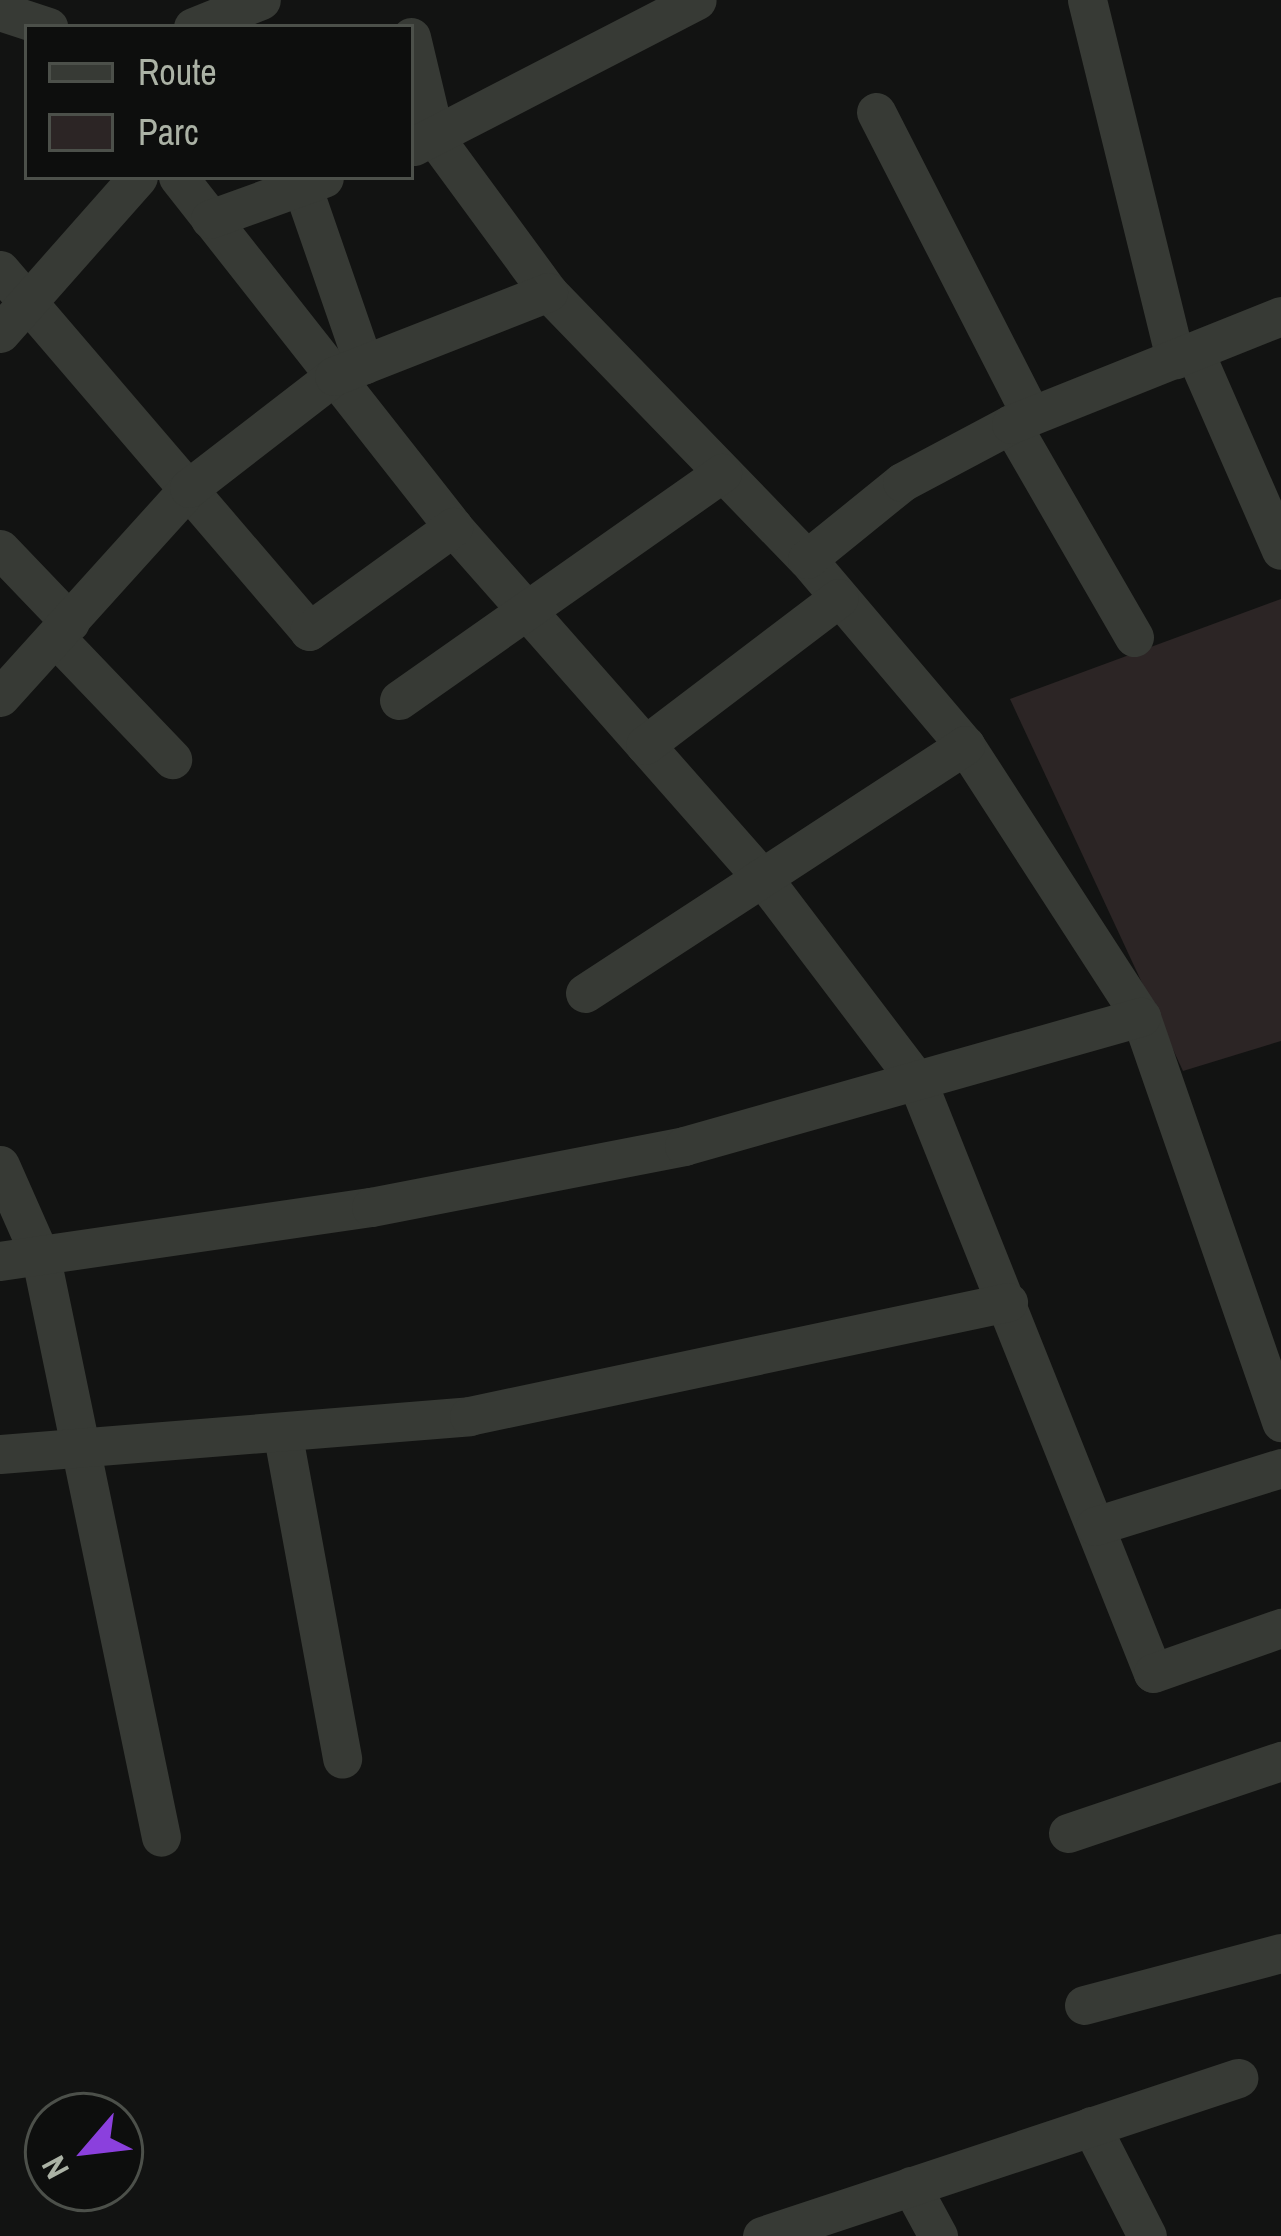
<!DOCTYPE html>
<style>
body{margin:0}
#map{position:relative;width:1281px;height:2236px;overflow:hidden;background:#121312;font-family:"Archivo Narrow",sans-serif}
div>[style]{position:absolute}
.green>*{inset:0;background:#2c2525}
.minor>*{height:39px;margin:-19.5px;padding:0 19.5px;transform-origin:19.5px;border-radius:19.5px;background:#373a35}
span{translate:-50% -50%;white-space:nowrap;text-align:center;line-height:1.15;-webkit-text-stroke:9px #0d0e0d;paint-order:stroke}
.legend{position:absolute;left:24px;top:24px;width:390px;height:156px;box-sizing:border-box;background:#0d0e0d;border:3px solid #4c504a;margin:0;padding:15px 21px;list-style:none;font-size:36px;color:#abb2a5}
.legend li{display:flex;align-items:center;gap:24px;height:60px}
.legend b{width:60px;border:3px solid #4c504a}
.north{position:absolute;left:24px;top:2092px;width:120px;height:120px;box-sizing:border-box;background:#0d0e0d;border:3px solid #4c504a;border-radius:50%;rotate:242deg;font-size:33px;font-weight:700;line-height:48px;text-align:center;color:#abb2a5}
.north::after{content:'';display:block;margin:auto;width:42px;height:54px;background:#8b40dd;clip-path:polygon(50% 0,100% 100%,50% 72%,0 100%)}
</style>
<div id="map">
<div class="green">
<i style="clip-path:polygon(1281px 599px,1281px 1041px,1183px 1071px,1010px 699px)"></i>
</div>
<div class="minor">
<i style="left:1087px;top:0;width:370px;rotate:76.2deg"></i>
<i style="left:0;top:11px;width:51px;rotate:18.4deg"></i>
<i style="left:193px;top:27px;width:73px;rotate:-21.7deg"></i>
<i style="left:411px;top:37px;width:104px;rotate:76.6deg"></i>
<i style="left:435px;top:138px;width:191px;rotate:53.7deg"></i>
<i style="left:548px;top:292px;width:372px;rotate:45.9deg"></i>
<i style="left:807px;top:559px;width:244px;rotate:49.7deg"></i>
<i style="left:965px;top:745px;width:324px;rotate:57.1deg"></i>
<i style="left:1141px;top:1017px;width:429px;rotate:70.9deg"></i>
<i style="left:876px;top:112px;width:340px;rotate:62.9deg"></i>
<i style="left:414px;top:146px;width:318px;rotate:-27.3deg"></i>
<i style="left:178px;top:177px;width:445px;rotate:51.8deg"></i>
<i style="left:453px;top:527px;width:467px;rotate:48.6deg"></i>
<i style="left:762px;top:877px;width:256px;rotate:52.8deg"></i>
<i style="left:917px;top:1081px;width:637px;rotate:68.27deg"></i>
<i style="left:1153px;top:1673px;width:136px;rotate:-19.4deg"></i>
<i style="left:302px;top:186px;width:189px;rotate:70.9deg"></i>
<i style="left:210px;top:219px;width:121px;rotate:-19.8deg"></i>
<i style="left:0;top:270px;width:475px;rotate:49.4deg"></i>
<i style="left:309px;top:631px;width:178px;rotate:-35.8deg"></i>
<i style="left:0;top:333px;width:208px;rotate:-48.5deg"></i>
<i style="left:1194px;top:351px;width:217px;rotate:66.4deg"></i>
<i style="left:1011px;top:424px;width:246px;rotate:60deg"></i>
<i style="left:0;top:549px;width:101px;rotate:46.2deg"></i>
<i style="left:807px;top:559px;width:122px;rotate:-39deg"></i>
<i style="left:902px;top:482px;width:123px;rotate:-28deg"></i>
<i style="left:1011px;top:424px;width:291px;rotate:-21.8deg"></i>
<i style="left:56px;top:638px;width:168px;rotate:46.2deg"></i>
<i style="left:0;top:697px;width:282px;rotate:-47.9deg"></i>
<i style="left:189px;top:488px;width:183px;rotate:-37.7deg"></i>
<i style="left:334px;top:376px;width:230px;rotate:-21.4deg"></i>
<i style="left:399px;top:700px;width:395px;rotate:-35.1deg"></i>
<i style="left:645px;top:745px;width:243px;rotate:-37.2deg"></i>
<i style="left:585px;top:993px;width:454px;rotate:-33.1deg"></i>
<i style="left:0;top:1165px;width:102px;rotate:66.2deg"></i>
<i style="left:41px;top:1258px;width:591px;rotate:78.29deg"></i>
<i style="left:0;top:1261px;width:375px;rotate:-8.3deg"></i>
<i style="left:371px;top:1207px;width:319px;rotate:-11deg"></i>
<i style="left:684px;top:1146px;width:475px;rotate:-15.8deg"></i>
<i style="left:283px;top:1436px;width:328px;rotate:79.6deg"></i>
<i style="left:0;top:1454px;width:471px;rotate:-4.6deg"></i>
<i style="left:469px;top:1416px;width:551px;rotate:-11.94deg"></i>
<i style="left:1095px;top:1526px;width:195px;rotate:-17.3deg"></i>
<i style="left:1068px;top:1833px;width:225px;rotate:-18.7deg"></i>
<i style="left:1084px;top:2005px;width:204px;rotate:-14.8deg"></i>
<i style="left:1091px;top:2126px;width:123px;rotate:63deg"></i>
<i style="left:911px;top:2186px;width:57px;rotate:61.6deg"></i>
<i style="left:762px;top:2236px;width:502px;rotate:-18.36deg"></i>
</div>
<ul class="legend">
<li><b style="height:15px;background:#373a35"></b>Route</li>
<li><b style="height:33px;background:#2c2525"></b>Parc</li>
</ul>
<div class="north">N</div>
</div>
